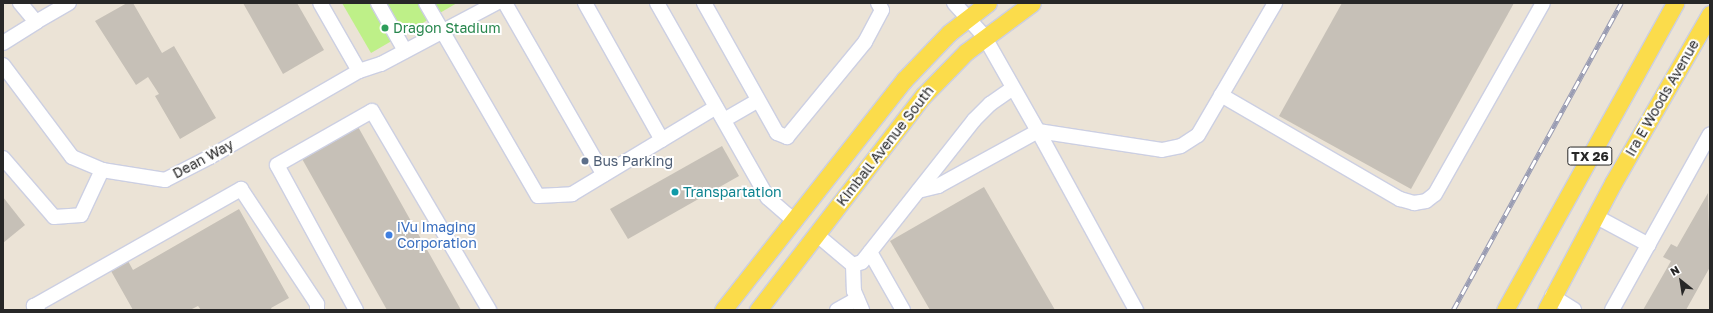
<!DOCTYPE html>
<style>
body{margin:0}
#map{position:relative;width:1713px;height:313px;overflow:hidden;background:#ebe3d6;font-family:"Golos Text",sans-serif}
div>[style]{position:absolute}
.pitch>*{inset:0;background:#bef088}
.building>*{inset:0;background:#c6c0b7}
.roads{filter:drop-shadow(1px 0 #cccfe2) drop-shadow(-1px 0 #cccfe2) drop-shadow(0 1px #cccfe2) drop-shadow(0 -1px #cccfe2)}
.minor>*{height:14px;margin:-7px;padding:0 7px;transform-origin:7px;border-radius:7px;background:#fff}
.major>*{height:17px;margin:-8.5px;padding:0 8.5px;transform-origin:8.5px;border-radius:8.5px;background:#fbdc4b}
.rail>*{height:4.5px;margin-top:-2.25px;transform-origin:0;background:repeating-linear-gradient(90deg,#fff 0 9px,#999cb3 0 18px);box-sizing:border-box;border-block:1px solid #999cb3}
.dots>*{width:11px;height:11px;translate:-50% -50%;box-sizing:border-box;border:2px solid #fff;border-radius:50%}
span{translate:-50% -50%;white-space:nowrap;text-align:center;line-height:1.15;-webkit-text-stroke:4px #fff;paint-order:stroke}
.shield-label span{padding:1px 3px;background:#fff;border:1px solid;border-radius:3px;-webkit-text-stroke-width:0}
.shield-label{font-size:13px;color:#272727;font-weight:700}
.leisure-label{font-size:14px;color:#27864d}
.left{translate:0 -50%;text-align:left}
.street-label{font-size:14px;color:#272727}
.service-label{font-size:14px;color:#4e5e75}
.culture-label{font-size:14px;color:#0d838f}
.shop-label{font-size:14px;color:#366cbe}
.frame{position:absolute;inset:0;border:4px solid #272727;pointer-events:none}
.north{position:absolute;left:1661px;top:261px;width:40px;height:40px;-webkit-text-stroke:3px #fff;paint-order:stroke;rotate:330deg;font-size:11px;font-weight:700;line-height:16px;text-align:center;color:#272727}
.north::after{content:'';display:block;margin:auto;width:14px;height:18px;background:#272727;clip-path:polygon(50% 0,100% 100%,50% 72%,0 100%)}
</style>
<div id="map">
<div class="pitch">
<i style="clip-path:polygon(342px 3px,457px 3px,371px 53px)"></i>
</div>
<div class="building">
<i style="clip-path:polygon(127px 3px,133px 3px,162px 53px,174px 46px,216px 118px,180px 139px,155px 96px,159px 94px,148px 77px,136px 85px,95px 21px)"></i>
<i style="clip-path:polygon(243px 3px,297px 3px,324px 50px,283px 74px)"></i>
<i style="clip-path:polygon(1342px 3px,1514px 3px,1411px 189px,1279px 116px)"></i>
<i style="clip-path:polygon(357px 125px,461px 310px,387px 310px,301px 157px)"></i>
<i style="clip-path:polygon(722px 146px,739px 176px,628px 239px,610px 209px)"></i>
<i style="clip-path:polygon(984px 187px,1055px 310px,930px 310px,890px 241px)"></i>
<i style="clip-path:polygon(1708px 193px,1710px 267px,1686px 310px,1643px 310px,1671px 261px,1663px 257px,1671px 244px,1677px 247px)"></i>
<i style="clip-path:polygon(3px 197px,25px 225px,3px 243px)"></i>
<i style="clip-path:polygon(239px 209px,289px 298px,271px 308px,272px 310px,201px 310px,198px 306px,190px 310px,133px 310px,111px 271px,128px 261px,133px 270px)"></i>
</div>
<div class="roads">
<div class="minor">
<i style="left:378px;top:3px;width:55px;rotate:60.6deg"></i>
<i style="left:426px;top:3px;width:223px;rotate:59.9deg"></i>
<i style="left:538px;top:196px;width:34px;rotate:-3deg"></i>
<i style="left:572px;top:194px;width:168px;rotate:-31.1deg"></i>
<i style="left:505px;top:3px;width:198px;rotate:60.1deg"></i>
<i style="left:585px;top:3px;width:157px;rotate:60.7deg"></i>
<i style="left:657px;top:3px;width:224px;rotate:60.4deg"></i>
<i style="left:768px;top:198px;width:35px;rotate:41deg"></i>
<i style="left:704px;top:3px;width:149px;rotate:60.7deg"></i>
<i style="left:777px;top:133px;width:11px;rotate:22deg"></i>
<i style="left:787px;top:137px;width:123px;rotate:-50.6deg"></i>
<i style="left:865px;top:42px;width:36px;rotate:-62deg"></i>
<i style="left:882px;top:10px;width:8px;rotate:-120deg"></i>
<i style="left:954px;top:3px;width:45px;rotate:47.7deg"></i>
<i style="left:984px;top:36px;width:109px;rotate:60.4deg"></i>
<i style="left:1038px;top:131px;width:125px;rotate:8.7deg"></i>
<i style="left:1162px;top:150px;width:19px;rotate:-12deg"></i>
<i style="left:1181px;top:146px;width:20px;rotate:-33deg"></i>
<i style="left:1198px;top:135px;width:153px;rotate:-59.7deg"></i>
<i style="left:36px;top:22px;width:38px;rotate:-30deg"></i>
<i style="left:3px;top:43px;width:39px;rotate:-32deg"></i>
<i style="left:36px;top:22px;width:25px;rotate:-130deg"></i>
<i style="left:3px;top:65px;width:115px;rotate:53.1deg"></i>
<i style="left:72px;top:157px;width:33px;rotate:23deg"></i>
<i style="left:102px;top:170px;width:64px;rotate:9deg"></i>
<i style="left:165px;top:180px;width:51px;rotate:-27.1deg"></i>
<i style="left:210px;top:157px;width:172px;rotate:-30deg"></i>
<i style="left:359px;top:71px;width:78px;rotate:-119.8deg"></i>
<i style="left:359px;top:71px;width:23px;rotate:-18deg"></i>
<i style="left:381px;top:64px;width:130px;rotate:-27.9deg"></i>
<i style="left:1221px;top:95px;width:207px;rotate:30.2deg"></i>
<i style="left:1400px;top:199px;width:15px;rotate:16deg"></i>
<i style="left:1414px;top:203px;width:12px;rotate:-9deg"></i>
<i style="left:1426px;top:201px;width:11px;rotate:-38deg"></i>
<i style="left:1435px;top:194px;width:219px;rotate:-60.5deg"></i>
<i style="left:724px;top:120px;width:39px;rotate:-30deg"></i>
<i style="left:3px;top:158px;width:78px;rotate:49.2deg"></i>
<i style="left:54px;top:217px;width:27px;rotate:-4deg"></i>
<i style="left:81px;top:215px;width:50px;rotate:-65deg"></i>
<i style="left:918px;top:191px;width:21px;rotate:-14deg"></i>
<i style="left:938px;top:186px;width:114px;rotate:-28.8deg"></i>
<i style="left:1038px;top:131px;width:204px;rotate:61.3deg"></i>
<i style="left:1595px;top:216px;width:61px;rotate:28.2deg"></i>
<i style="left:816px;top:234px;width:48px;rotate:40deg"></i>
<i style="left:853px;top:265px;width:9px;rotate:-18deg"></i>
<i style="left:862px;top:262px;width:181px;rotate:-51.7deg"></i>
<i style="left:974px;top:120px;width:23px;rotate:-45deg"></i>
<i style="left:990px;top:104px;width:28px;rotate:-35deg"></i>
<i style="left:870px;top:252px;width:67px;rotate:60.4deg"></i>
<i style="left:853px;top:265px;width:26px;rotate:88deg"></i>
<i style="left:854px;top:291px;width:21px;rotate:67deg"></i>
<i style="left:1552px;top:296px;width:26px;rotate:32deg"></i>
<i style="left:38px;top:310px;width:6px;rotate:-135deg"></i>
<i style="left:34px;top:306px;width:238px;rotate:-29.5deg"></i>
<i style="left:241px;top:189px;width:138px;rotate:56.5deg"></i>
<i style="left:317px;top:304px;width:6px;rotate:90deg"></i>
<i style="left:356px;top:310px;width:165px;rotate:-118.6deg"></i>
<i style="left:277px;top:165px;width:109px;rotate:-29.6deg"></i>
<i style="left:372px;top:111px;width:231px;rotate:59.5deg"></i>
<i style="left:837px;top:310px;width:23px;rotate:-29deg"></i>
<i style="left:1612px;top:310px;width:201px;rotate:-60.9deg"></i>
</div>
<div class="major">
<i style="left:723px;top:310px;width:293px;rotate:-51.8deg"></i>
<i style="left:904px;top:80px;width:65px;rotate:-46.2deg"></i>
<i style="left:949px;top:33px;width:49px;rotate:-37.6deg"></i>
<i style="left:758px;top:310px;width:270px;rotate:-52.4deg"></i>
<i style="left:923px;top:96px;width:62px;rotate:-45.7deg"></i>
<i style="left:966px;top:52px;width:82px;rotate:-36.6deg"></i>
<i style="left:1505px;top:310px;width:351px;rotate:-61deg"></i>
<i style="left:1546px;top:310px;width:144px;rotate:-62.2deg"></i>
<i style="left:1613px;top:183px;width:195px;rotate:-60.1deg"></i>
</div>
</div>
<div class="rail">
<i style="left:1453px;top:310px;width:350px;rotate:-61.3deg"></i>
</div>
<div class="dots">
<i style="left:385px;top:28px;background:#2e9e5b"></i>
<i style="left:585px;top:161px;background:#5c6f8a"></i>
<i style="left:675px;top:192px;background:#0f9aa8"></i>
<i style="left:389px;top:235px;background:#3f7fe0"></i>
</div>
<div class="shield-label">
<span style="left:1590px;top:156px">TX 26</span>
</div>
<div class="leisure-label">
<span class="left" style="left:393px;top:28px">Dragon Stadium</span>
</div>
<div class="street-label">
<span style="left:1662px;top:98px;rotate:-60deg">Ira E Woods Avenue</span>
<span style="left:885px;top:146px;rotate:-52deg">Kimball Avenue South</span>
<span style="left:203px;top:159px;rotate:-28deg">Dean Way</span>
</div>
<div class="service-label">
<span class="left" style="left:593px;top:161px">Bus Parking</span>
</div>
<div class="culture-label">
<span class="left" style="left:683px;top:192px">Transpartation</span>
</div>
<div class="shop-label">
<span class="left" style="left:397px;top:235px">iVu Imaging<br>Corporation</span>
</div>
<div class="frame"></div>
<div class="north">N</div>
</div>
